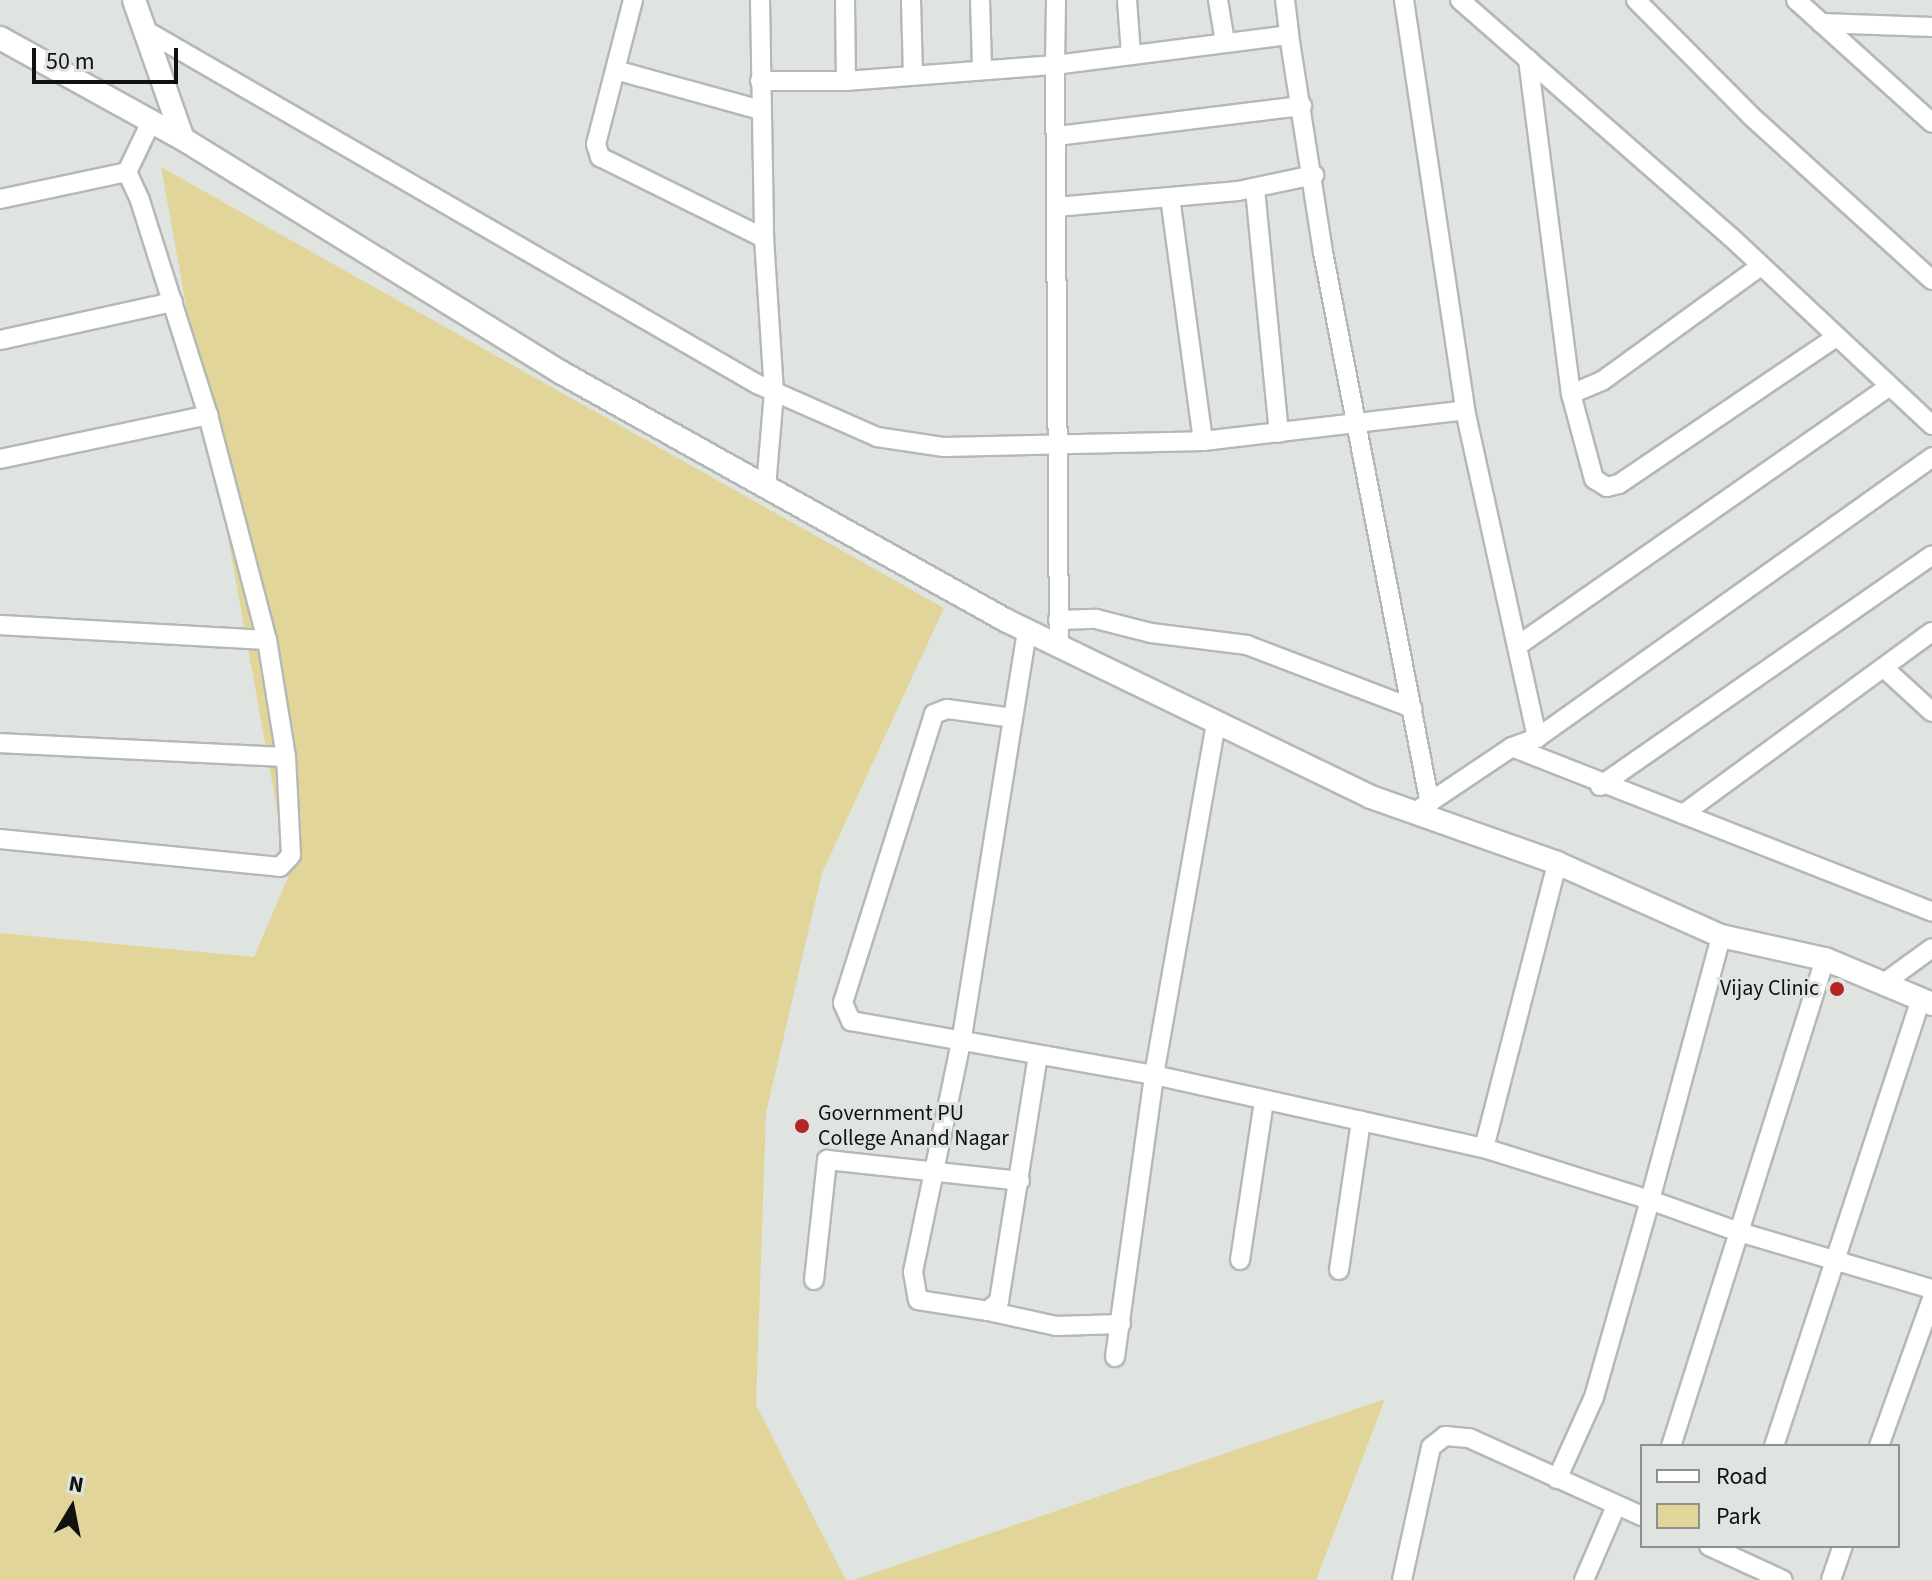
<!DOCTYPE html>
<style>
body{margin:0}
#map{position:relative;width:1932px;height:1580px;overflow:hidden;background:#e0e4e0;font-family:"Source Sans 3",sans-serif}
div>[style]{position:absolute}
.green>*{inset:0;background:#e2d59a}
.roads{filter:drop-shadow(2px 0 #b5b9b5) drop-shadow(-2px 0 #b5b9b5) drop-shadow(0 2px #b5b9b5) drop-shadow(0 -2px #b5b9b5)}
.minor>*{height:18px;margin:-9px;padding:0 9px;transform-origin:9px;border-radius:9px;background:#fff}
.tertiary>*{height:22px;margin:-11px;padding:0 11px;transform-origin:11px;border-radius:11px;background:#fff}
.dots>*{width:22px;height:22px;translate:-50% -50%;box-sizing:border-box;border:4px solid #e0e4e0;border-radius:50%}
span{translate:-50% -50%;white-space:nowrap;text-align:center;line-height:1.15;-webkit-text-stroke:6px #e0e4e0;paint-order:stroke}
.poi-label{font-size:22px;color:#101210}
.right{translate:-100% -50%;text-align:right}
.left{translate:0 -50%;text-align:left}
.legend{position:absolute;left:1640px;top:1444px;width:260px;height:104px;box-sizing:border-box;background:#e0e4e0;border:2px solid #8d908d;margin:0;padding:10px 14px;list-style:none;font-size:24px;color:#101210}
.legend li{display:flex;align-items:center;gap:16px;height:40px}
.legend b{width:40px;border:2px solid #8d908d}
.north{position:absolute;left:32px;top:1468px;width:80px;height:80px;-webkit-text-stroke:6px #e0e4e0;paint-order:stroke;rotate:10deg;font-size:22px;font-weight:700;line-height:32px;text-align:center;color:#101210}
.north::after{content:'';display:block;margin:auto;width:28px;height:36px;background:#101210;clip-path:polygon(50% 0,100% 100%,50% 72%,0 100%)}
.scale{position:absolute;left:32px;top:48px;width:146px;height:36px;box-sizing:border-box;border:4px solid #101210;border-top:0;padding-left:10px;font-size:24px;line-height:28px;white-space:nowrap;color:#101210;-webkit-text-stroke:6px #e0e4e0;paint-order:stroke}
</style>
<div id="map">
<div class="green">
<i style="clip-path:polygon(161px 167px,944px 608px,822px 873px,766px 1113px,756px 1405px,846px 1580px,0 1580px,0 933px,254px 957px,289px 875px)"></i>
<i style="clip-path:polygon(1385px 1399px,1316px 1580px,853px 1580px)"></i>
</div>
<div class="roads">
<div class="minor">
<i style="left:633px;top:0;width:149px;rotate:104.4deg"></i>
<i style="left:596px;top:144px;width:14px;rotate:73deg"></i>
<i style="left:600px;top:157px;width:183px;rotate:26.3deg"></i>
<i style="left:760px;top:0;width:238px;rotate:89deg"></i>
<i style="left:764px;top:238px;width:154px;rotate:86.3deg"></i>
<i style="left:774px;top:392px;width:95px;rotate:94.8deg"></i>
<i style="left:845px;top:0;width:81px;rotate:89.3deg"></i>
<i style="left:911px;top:0;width:74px;rotate:88.5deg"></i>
<i style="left:980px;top:0;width:69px;rotate:88.3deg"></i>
<i style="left:1127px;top:0;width:54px;rotate:85.8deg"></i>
<i style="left:1218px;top:0;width:43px;rotate:80.5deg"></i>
<i style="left:1285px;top:0;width:35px;rotate:83deg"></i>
<i style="left:1404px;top:0;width:415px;rotate:81.5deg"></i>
<i style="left:1465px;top:410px;width:336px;rotate:77.6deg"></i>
<i style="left:1460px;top:0;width:361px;rotate:41.2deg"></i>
<i style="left:1732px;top:238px;width:274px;rotate:43.1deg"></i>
<i style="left:1636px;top:0;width:163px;rotate:45.2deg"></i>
<i style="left:1751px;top:116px;width:244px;rotate:42.2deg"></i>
<i style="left:1796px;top:0;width:183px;rotate:42.1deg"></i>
<i style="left:1821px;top:23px;width:111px;rotate:2.1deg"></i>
<i style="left:145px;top:30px;width:707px;rotate:30.05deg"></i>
<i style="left:757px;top:384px;width:131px;rotate:23.8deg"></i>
<i style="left:877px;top:437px;width:68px;rotate:8.5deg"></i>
<i style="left:944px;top:447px;width:259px;rotate:-1.3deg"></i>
<i style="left:1203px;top:441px;width:264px;rotate:-6.7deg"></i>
<i style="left:1528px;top:59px;width:338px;rotate:82.7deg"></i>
<i style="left:1571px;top:394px;width:88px;rotate:74.9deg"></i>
<i style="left:1594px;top:479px;width:15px;rotate:32deg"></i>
<i style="left:1607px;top:487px;width:12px;rotate:-14deg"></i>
<i style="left:1619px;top:484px;width:262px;rotate:-34.1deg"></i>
<i style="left:619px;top:71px;width:147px;rotate:15.4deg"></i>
<i style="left:760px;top:81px;width:86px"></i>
<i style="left:846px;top:81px;width:210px;rotate:-4.4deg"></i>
<i style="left:1055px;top:65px;width:65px;rotate:-89.1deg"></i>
<i style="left:1057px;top:136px;width:247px;rotate:-7deg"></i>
<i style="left:1255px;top:189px;width:245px;rotate:84.4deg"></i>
<i style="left:1170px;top:197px;width:246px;rotate:82.3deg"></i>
<i style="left:0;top:199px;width:130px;rotate:-12deg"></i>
<i style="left:127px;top:172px;width:55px;rotate:-64.4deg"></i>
<i style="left:1056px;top:207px;width:183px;rotate:-5deg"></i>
<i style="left:1238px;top:191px;width:78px;rotate:-11.9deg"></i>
<i style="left:0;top:340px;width:177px;rotate:-12.4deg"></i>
<i style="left:1571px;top:394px;width:34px;rotate:-23deg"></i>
<i style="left:1602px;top:381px;width:196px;rotate:-35.9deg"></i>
<i style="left:0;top:459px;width:213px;rotate:-11.9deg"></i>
<i style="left:1058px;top:620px;width:38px;rotate:-2deg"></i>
<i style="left:1096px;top:619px;width:57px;rotate:14.3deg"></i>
<i style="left:1151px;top:633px;width:97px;rotate:7.1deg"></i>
<i style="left:1247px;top:645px;width:177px;rotate:20.9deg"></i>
<i style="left:0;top:625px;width:267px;rotate:3.2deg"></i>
<i style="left:1027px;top:631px;width:416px;rotate:99.1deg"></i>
<i style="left:961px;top:1042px;width:235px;rotate:101.8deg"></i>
<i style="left:913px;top:1272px;width:28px;rotate:80deg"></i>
<i style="left:918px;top:1300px;width:71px;rotate:8.9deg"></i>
<i style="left:988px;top:1311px;width:15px;rotate:-42deg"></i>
<i style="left:999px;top:1301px;width:249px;rotate:-81deg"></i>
<i style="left:1520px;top:644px;width:450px;rotate:-34.9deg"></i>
<i style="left:1059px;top:646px;width:581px;rotate:-90.39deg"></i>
<i style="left:1055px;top:65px;width:236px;rotate:-7.3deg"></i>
<i style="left:1289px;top:35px;width:220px;rotate:81.1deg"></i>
<i style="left:1323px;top:252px;width:562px;rotate:79.03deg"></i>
<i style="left:1884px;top:668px;width:65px;rotate:42.5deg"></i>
<i style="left:1013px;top:718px;width:67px;rotate:-172.2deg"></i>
<i style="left:947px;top:709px;width:14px;rotate:159deg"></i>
<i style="left:934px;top:714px;width:303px;rotate:107.5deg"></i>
<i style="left:843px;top:1003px;width:20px;rotate:66deg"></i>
<i style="left:851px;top:1021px;width:308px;rotate:10.1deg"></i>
<i style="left:1154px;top:1075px;width:338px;rotate:12.5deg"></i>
<i style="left:1484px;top:1148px;width:174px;rotate:17.4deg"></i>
<i style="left:1650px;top:1200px;width:273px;rotate:-74.9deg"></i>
<i style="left:0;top:743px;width:286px;rotate:2.8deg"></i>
<i style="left:1512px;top:747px;width:451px;rotate:21.4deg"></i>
<i style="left:1600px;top:786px;width:404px;rotate:-34.8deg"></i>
<i style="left:1421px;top:808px;width:110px;rotate:-33.8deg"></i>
<i style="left:1512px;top:747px;width:27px;rotate:-20deg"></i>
<i style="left:1537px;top:738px;width:485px;rotate:-35.4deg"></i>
<i style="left:1683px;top:814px;width:308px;rotate:-36.2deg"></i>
<i style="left:0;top:839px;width:281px;rotate:5.7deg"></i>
<i style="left:280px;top:867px;width:16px;rotate:-47deg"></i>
<i style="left:291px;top:855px;width:98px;rotate:-92.9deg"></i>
<i style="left:286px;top:757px;width:119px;rotate:-99.2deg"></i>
<i style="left:267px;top:640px;width:233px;rotate:-104.7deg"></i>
<i style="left:208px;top:415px;width:225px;rotate:-107.6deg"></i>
<i style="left:140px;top:200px;width:31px;rotate:-115deg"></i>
<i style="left:1825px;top:959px;width:286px;rotate:107.5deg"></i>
<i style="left:1739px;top:1232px;width:201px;rotate:16.5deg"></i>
<i style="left:1884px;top:983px;width:59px;rotate:-36.1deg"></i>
<i style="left:1484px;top:1148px;width:294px;rotate:-75.6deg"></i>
<i style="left:1240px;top:1260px;width:161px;rotate:-81.4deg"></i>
<i style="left:1339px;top:1270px;width:151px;rotate:-81.6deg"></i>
<i style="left:814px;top:1280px;width:121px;rotate:-83.8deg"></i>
<i style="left:827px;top:1160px;width:194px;rotate:6.2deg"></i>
<i style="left:988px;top:1311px;width:70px;rotate:12.4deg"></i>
<i style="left:1056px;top:1326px;width:65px;rotate:-1.8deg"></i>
<i style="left:1115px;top:1357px;width:285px;rotate:-82.1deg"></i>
<i style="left:1154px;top:1075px;width:358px;rotate:-80deg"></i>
<i style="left:1774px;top:1446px;width:471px;rotate:-71.8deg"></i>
<i style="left:1879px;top:1446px;width:156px;rotate:-70.2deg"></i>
<i style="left:1557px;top:1479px;width:90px;rotate:-65.7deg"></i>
<i style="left:1594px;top:1397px;width:205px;rotate:-74.1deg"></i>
<i style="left:1650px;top:1200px;width:95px;rotate:19.8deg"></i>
<i style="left:1739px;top:1232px;width:225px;rotate:107.6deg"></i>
<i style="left:1709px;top:1546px;width:81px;rotate:24.7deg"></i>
<i style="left:1402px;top:1580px;width:136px;rotate:-77.7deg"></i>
<i style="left:1431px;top:1447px;width:18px;rotate:-38deg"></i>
<i style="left:1445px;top:1436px;width:24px;rotate:5deg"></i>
<i style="left:1469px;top:1438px;width:190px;rotate:24.3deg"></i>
<i style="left:1584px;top:1580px;width:81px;rotate:-66.6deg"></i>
<i style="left:1831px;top:1580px;width:36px;rotate:-71deg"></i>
</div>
<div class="tertiary">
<i style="left:134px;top:0;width:147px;rotate:70.6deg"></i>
<i style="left:0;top:38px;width:209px;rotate:28.9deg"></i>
<i style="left:183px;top:139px;width:445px;rotate:31.7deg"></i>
<i style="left:562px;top:373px;width:509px;rotate:29.13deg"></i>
<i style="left:1007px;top:621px;width:404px;rotate:25.8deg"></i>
<i style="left:1371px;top:797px;width:197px;rotate:19.5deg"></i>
<i style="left:1557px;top:863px;width:180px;rotate:24deg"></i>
<i style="left:1721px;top:936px;width:107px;rotate:12.5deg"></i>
<i style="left:1825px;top:959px;width:116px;rotate:22.8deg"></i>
</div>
</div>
<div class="dots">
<i style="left:1837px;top:989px;background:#b32422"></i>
<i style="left:802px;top:1126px;background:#b32422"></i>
</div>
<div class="poi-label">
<span class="right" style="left:1819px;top:989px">Vijay Clinic</span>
<span class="left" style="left:818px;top:1126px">Government PU<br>College Anand Nagar</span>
</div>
<ul class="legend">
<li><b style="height:10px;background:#fff"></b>Road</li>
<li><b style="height:22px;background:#e2d59a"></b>Park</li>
</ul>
<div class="north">N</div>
<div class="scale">50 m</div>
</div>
